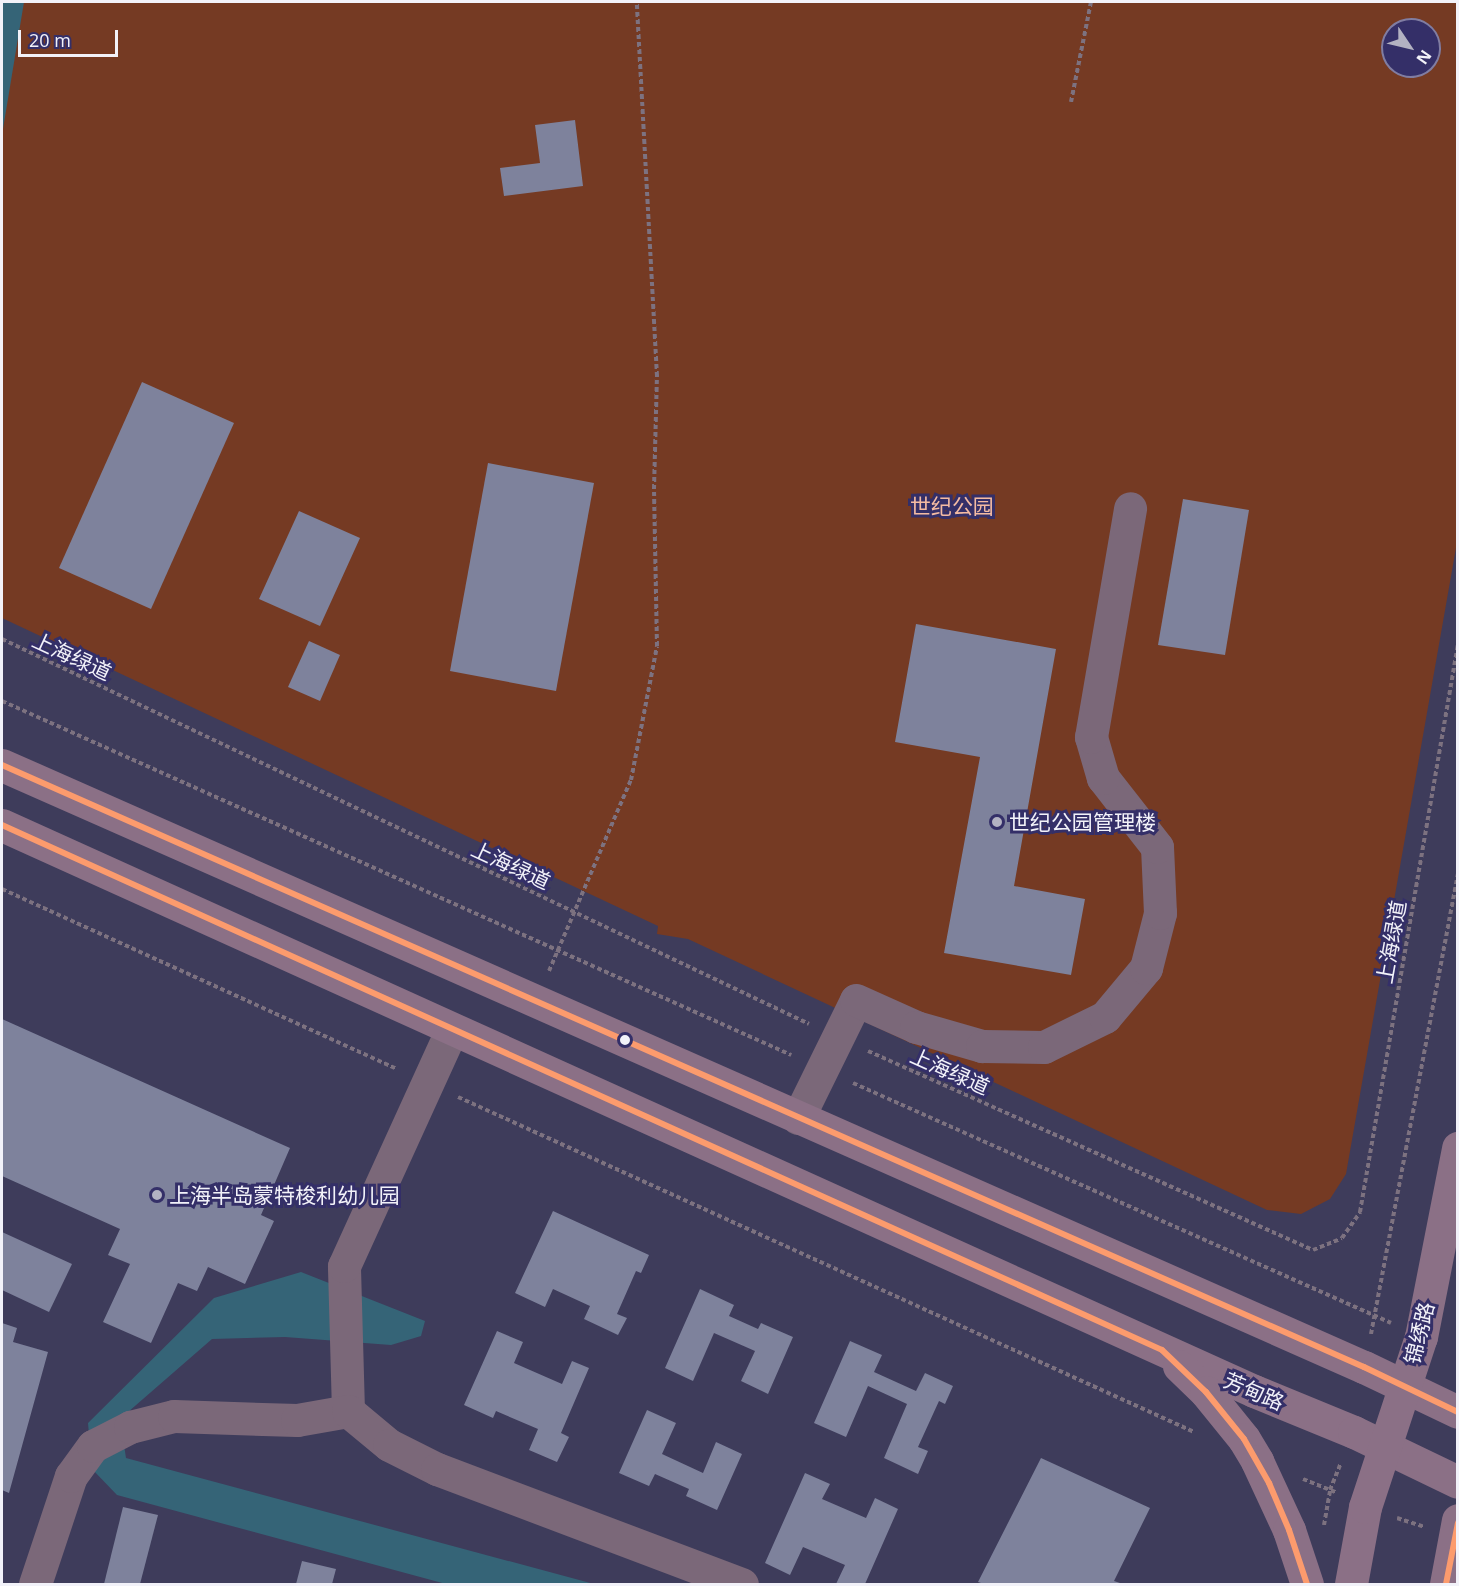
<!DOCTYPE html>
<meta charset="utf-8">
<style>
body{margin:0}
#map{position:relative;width:1459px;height:1586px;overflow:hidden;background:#3e3c5b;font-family:"Open Sans","Noto Sans SC",sans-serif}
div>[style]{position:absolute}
.green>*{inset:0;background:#753a23}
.water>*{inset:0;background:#356477}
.building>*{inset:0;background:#7e829c}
.path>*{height:4px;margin-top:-2px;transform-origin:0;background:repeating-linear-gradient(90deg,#7d7280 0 4.5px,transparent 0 7.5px)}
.minor>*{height:33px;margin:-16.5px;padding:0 16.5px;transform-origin:16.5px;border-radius:16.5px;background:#7b6879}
.major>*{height:33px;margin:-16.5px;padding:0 16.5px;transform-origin:16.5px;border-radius:16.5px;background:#8b7086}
.bus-1>*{height:6px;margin:-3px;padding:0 3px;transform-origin:3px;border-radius:3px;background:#fc9b6d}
.dots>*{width:16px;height:16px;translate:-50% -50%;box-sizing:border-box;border:3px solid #342f68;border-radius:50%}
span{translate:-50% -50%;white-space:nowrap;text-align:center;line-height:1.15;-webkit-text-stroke:6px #342f68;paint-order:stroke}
.park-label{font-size:21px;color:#f4bba2}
.street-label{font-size:21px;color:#f2f2f9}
.poi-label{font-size:21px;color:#f2f2f9}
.left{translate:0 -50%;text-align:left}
.frame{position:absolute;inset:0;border:3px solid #f2f2f9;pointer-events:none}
.north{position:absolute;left:1381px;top:18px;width:60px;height:60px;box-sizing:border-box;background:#342f68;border:2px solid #807da2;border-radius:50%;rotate:125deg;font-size:16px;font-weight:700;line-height:24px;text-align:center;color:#f2f2f9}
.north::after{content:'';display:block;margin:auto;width:21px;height:27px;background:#b3b2c2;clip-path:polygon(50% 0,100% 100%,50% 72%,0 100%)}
.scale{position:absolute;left:18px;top:30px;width:100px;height:27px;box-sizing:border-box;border:3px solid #f2f2f9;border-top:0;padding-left:8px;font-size:18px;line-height:21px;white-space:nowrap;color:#f2f2f9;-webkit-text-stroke:4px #342f68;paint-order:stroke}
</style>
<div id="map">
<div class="green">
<i style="clip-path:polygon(evenodd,2px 2px,1457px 2px,1457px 542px,1346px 1174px,1330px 1199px,1301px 1214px,1267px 1210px,688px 939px,657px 934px,658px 926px,2px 618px,2px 2px,1393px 30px,1429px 30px,1429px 66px,1393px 66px,1393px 30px)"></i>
</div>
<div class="water">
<i style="clip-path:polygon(2px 2px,24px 2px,2px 135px)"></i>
<i style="clip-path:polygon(301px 1272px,425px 1321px,421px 1336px,391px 1345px,285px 1337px,212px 1339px,120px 1419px,126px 1458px,594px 1584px,446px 1584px,117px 1495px,92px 1469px,88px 1423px,214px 1298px)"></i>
</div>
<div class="building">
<i style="clip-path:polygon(575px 120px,583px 186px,504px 196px,500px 168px,540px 163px,535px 125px)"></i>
<i style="clip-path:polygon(142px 382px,234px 423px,151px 609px,59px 568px)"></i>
<i style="clip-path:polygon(488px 463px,594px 483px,556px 691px,450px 671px)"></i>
<i style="clip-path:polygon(1183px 499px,1249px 510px,1225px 655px,1158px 645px)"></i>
<i style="clip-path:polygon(299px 511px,360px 538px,320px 626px,259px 599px)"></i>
<i style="clip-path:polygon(916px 624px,1056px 649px,1014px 886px,1085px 899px,1071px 975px,944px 953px,980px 757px,895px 742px)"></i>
<i style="clip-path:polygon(309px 641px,340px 655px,320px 701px,288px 687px)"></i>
<i style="clip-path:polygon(2px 1019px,290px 1148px,261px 1215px,274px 1221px,245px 1284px,208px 1267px,197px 1291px,178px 1283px,151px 1343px,103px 1322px,130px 1264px,108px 1255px,120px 1229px,2px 1176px)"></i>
<i style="clip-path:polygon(553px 1211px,649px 1255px,641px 1273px,636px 1271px,617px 1314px,627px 1318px,618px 1335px,584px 1319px,590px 1306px,553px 1289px,545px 1307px,515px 1293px)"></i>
<i style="clip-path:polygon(2px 1232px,72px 1264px,49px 1312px,2px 1290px)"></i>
<i style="clip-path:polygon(700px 1289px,734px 1305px,729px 1316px,758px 1329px,761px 1323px,793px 1337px,768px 1394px,741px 1381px,755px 1351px,714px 1333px,693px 1381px,665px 1368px)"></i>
<i style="clip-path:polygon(2px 1323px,17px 1328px,13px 1342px,48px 1352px,9px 1493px,2px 1490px)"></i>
<i style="clip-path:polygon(497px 1331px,523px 1342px,514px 1363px,562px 1384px,572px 1361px,589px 1368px,561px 1433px,569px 1437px,557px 1462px,529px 1450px,538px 1429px,496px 1411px,493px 1418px,464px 1405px)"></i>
<i style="clip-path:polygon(850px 1341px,882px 1355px,874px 1372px,916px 1391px,925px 1373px,953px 1386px,945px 1404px,939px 1401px,918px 1447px,928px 1451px,918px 1474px,884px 1458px,907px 1404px,868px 1386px,846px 1437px,814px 1423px)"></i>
<i style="clip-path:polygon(647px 1410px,676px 1423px,662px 1454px,703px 1473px,716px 1442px,742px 1454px,717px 1510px,686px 1496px,689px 1489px,655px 1474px,649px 1486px,619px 1473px)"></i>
<i style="clip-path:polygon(1041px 1458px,1150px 1508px,1114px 1581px,1123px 1584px,984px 1584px,978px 1582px)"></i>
<i style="clip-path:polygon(805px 1473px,830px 1484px,822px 1499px,866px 1518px,875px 1498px,898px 1509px,865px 1584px,836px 1584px,845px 1565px,803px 1547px,790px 1575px,765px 1563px)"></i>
<i style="clip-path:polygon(123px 1507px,158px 1515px,140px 1584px,104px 1584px)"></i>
<i style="clip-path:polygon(302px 1561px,336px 1569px,332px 1584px,296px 1584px)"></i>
</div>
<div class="path">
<i style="left:1071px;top:102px;width:102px;rotate:-78.7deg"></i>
<i style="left:2px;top:639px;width:894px;rotate:25.5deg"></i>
<i style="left:2px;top:701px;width:865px;rotate:24.16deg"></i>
<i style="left:2px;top:889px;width:434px;rotate:24.5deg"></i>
<i style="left:549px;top:971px;width:208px;rotate:-66.8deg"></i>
<i style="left:631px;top:780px;width:136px;rotate:-79deg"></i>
<i style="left:657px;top:646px;width:157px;rotate:-91.1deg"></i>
<i style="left:654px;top:489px;width:113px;rotate:-88.5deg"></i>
<i style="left:657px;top:376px;width:375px;rotate:-93.1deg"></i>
<i style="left:868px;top:1051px;width:487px;rotate:24.1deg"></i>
<i style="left:1313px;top:1250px;width:31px;rotate:-22deg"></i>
<i style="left:1342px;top:1238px;width:32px;rotate:-55deg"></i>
<i style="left:1360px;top:1212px;width:576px;rotate:-80.21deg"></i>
<i style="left:853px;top:1083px;width:589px;rotate:24.04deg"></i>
<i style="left:458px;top:1097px;width:809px;rotate:24.47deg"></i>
<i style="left:1371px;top:1334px;width:470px;rotate:-79.3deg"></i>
<i style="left:1303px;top:1479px;width:35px;rotate:22deg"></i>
<i style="left:1397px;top:1518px;width:28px;rotate:18deg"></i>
<i style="left:1324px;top:1525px;width:36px;rotate:-80deg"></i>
<i style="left:1330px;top:1490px;width:29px;rotate:-68deg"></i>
</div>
<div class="minor">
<i style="left:798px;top:1118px;width:131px;rotate:-63.8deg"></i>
<i style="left:856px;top:1000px;width:66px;rotate:24.2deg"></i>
<i style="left:916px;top:1027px;width:69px;rotate:16.1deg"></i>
<i style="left:982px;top:1046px;width:62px;rotate:0.9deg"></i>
<i style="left:1044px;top:1047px;width:68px;rotate:-26.2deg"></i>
<i style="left:1105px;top:1017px;width:64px;rotate:-50.1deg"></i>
<i style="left:1146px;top:968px;width:57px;rotate:-75.7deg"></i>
<i style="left:1160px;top:913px;width:66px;rotate:-92.6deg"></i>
<i style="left:1157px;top:847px;width:88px;rotate:-128deg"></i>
<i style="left:1103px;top:778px;width:43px;rotate:-106.3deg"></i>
<i style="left:1091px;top:737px;width:232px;rotate:-80.3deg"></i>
<i style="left:348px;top:1411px;width:145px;rotate:-91.6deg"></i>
<i style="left:344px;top:1266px;width:260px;rotate:-65.5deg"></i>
<i style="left:35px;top:1584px;width:114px;rotate:-71.6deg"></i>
<i style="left:71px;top:1476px;width:37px;rotate:-54deg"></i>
<i style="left:93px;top:1446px;width:42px;rotate:-27.2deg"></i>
<i style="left:130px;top:1427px;width:45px;rotate:-14deg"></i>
<i style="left:174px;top:1416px;width:123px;rotate:1.9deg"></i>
<i style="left:297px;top:1420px;width:52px;rotate:-10deg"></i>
<i style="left:348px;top:1411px;width:53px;rotate:39.7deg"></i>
<i style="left:389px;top:1445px;width:54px;rotate:26.6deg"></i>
<i style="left:437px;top:1469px;width:326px;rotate:20.7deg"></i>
</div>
<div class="major">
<i style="left:2px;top:765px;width:1489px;rotate:23.85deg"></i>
<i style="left:1364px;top:1367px;width:104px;rotate:25.6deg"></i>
<i style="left:2px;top:825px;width:1374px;rotate:24.33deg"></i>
<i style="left:1254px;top:1391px;width:108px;rotate:22.3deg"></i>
<i style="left:1354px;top:1432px;width:115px;rotate:25.7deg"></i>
<i style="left:1179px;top:1366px;width:37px;rotate:44deg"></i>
<i style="left:1206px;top:1392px;width:60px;rotate:51deg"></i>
<i style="left:1244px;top:1439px;width:26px;rotate:59deg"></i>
<i style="left:1257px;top:1461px;width:76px;rotate:65.1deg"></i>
<i style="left:1289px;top:1530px;width:57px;rotate:71.6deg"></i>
<i style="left:1351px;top:1584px;width:78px;rotate:-79.7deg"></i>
<i style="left:1365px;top:1507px;width:179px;rotate:-71.8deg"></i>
<i style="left:1421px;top:1337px;width:193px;rotate:-78.9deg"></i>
<i style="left:1446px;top:1584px;width:65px;rotate:-79.4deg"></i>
</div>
<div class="bus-1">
<i style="left:2px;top:765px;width:1489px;rotate:23.85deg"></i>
<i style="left:1364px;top:1367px;width:104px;rotate:25.6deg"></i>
<i style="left:2px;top:825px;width:1273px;rotate:24.35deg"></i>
<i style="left:1162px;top:1350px;width:61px;rotate:43.7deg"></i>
<i style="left:1206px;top:1392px;width:60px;rotate:51deg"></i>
<i style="left:1244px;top:1439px;width:51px;rotate:60.4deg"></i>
<i style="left:1269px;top:1483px;width:51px;rotate:66.9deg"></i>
<i style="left:1289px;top:1530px;width:57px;rotate:71.6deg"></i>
<i style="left:1446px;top:1584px;width:62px;rotate:-78.9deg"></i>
</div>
<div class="dots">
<i style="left:997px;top:822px;background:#b3b2c2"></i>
<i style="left:625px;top:1040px;background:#f2f2f9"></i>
<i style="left:157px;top:1195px;background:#b3b2c2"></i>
</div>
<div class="park-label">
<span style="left:952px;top:506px">世纪公园</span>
</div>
<div class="street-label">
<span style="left:72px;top:656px;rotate:25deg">上海绿道</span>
<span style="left:511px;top:865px;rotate:25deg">上海绿道</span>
<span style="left:1391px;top:942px;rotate:-80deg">上海绿道</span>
<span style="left:950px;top:1071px;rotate:24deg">上海绿道</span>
<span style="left:1419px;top:1333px;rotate:-76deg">锦绣路</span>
<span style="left:1254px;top:1391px;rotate:23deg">芳甸路</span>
</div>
<div class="poi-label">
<span class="left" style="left:1009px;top:822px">世纪公园管理楼</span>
<span class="left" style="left:169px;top:1195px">上海半岛蒙特梭利幼儿园</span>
</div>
<div class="frame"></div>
<div class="north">N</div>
<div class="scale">20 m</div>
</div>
